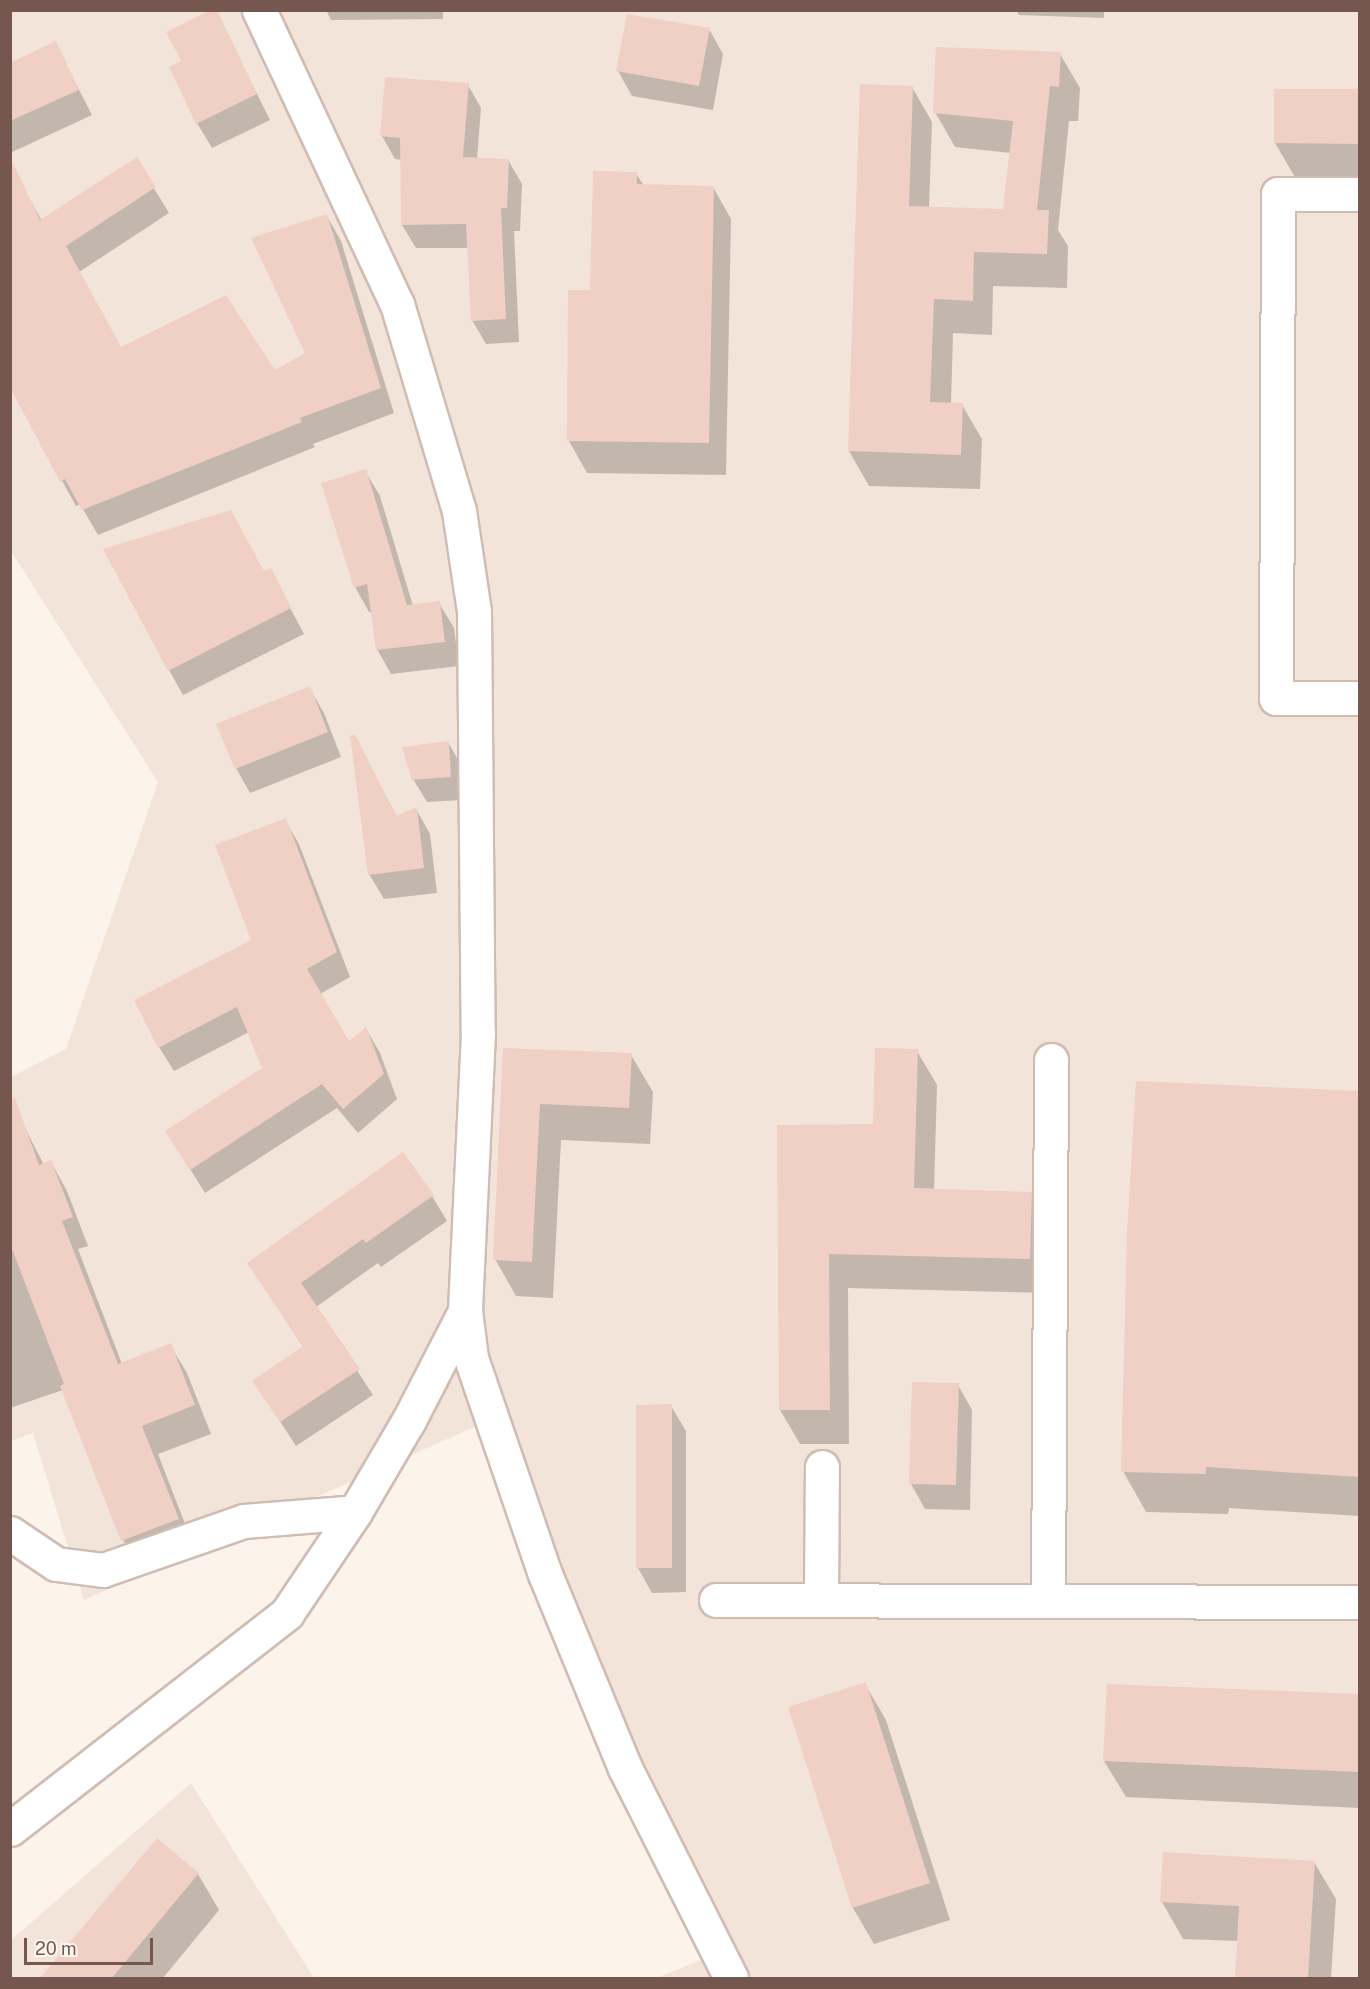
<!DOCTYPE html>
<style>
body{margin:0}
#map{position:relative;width:1370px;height:1989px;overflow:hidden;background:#fcf3eb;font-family:"Public Sans",sans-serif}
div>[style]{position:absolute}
.residential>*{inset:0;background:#f3e4d9}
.shadow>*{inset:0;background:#0003}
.building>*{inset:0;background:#f0cfc4}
.roads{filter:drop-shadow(2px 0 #d0bcb3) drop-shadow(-2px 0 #d0bcb3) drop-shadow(0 2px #d0bcb3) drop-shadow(0 -2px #d0bcb3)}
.street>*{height:33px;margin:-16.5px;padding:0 16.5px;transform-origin:16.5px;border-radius:16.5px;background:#fff}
.secondary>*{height:33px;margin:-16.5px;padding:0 16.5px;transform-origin:16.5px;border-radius:16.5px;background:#fff}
span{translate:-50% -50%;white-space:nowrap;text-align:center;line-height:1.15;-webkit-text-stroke:4.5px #fef7f1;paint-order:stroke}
.frame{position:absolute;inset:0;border:12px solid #76574f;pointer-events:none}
.scale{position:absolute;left:24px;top:1938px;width:129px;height:27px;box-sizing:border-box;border:3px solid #76574f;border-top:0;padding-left:8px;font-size:18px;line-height:21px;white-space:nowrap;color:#76574f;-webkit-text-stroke:4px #fef7f1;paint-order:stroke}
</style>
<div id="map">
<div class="residential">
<i style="clip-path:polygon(11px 11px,1359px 11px,1359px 1978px,656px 1978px,716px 1954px,481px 1424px,84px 1600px,33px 1433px,11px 1441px,11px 1077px,66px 1049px,158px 782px,11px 551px)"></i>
<i style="clip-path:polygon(191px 1783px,314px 1978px,11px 1978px,10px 1941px)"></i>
</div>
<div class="shadow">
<i style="clip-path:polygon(215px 10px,270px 120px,212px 148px,197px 123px,183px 62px)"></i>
<i style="clip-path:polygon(326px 10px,443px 10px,443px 19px,331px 20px)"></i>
<i style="clip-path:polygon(1016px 10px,1104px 10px,1104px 18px,1019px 15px)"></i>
<i style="clip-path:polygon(709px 29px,723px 54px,713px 110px,632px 96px,618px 71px)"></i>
<i style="clip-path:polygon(55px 43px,92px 115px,10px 153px,10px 65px)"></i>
<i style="clip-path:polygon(1060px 54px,1080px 88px,1078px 121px,1069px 121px,1058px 230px,1068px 246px,1067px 288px,993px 286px,992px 335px,953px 333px,951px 404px,962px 405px,982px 439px,980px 489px,869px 486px,849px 451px,912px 87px,932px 122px,929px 209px,1004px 210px,1011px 153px,955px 147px,935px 112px)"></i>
<i style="clip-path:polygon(468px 85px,481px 108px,477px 159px,508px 160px,522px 184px,520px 231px,514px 231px,519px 342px,486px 344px,472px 320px,469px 248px,416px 248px,402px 225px,402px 160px,395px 159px,382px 136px)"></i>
<i style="clip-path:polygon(1276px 90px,1360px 91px,1360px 180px,1296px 179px,1275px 143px)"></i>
<i style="clip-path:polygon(136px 159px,169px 213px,79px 272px,121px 348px,274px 372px,307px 353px,327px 216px,341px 241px,394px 413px,313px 444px,315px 447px,98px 535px,80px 504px,76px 506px,10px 387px,26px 193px,42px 221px)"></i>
<i style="clip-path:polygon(636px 173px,644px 186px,713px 187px,731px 219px,726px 475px,587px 473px,569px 441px,570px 291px,592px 291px)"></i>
<i style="clip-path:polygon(365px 471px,380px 496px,413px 606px,439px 603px,454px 628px,459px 666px,391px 674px,377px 649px,372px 612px,369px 612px,355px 587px)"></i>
<i style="clip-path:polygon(270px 570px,304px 634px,183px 695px,169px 670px)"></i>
<i style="clip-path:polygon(309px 688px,324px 713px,341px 757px,250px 793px,236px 768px)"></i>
<i style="clip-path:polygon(354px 736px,397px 817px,416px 809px,430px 834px,437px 893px,384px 899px,369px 874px)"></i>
<i style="clip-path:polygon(448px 742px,461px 765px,463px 800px,427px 802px,413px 779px)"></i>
<i style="clip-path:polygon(285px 820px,299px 844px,350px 977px,320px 994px,349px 1043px,366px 1029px,380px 1053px,397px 1099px,358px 1133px,337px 1108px,205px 1193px,167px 1132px,263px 1069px,249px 1032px,174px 1071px,159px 1047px,253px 941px)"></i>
<i style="clip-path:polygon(505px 1049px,631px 1055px,653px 1092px,650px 1144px,561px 1140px,553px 1298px,516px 1296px,495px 1259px)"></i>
<i style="clip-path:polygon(917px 1051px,937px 1085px,934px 1190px,1031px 1193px,1051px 1228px,1049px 1293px,848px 1288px,849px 1444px,800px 1444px,780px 1410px,779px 1126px,874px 1125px)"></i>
<i style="clip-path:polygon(1138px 1083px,1360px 1093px,1360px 1516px,1229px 1508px,1228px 1514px,1146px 1512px,1123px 1471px)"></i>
<i style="clip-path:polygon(25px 1128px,44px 1165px,51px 1162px,67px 1191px,88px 1246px,78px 1249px,122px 1364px,170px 1345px,187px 1373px,211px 1434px,158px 1454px,194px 1547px,139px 1569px,123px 1540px,63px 1390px,10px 1408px,10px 1133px)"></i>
<i style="clip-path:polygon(432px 1196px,447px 1221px,381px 1267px,378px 1263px,316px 1307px,373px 1395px,296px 1446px,254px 1381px,304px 1348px,249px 1264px)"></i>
<i style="clip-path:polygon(958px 1385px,972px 1410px,970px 1510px,925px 1509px,911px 1484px)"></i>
<i style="clip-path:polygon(671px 1406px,686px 1431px,686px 1592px,652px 1593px,638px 1568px)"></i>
<i style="clip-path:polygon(865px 1684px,886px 1720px,950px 1920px,874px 1944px,853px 1908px)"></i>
<i style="clip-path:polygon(1108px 1685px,1360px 1696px,1360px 1808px,1126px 1797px,1104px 1761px)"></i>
<i style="clip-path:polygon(1314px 1862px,1336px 1899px,1331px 1978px,1237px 1978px,1239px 1941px,1183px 1939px,1162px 1902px)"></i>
<i style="clip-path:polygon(198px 1874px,219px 1910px,163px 1978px,56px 1978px,50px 1968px)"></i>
</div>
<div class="building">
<i style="clip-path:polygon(211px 10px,217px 10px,257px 94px,196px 124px,169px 67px,181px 61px,166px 32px)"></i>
<i style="clip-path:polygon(627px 14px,710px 28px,699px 86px,616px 71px)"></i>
<i style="clip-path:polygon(56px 41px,79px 90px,10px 121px,10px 63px)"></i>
<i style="clip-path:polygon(936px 47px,1061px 52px,1059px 87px,1050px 86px,1037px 210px,1049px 210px,1047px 254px,974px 252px,973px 301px,934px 299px,930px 402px,963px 403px,961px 455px,848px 451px,860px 84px,913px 86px,909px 206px,1003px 209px,1013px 121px,933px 113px)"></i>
<i style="clip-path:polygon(385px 77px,469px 83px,463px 157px,509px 159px,507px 208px,501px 208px,506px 319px,471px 321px,466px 224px,401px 225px,400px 138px,380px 136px)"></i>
<i style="clip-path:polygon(1274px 89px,1359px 89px,1359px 144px,1274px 143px)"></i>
<i style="clip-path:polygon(10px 157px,40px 220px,137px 157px,156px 187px,66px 246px,121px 347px,226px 295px,275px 370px,305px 353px,251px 238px,327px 214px,381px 388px,300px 418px,302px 422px,82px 510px,65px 479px,60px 482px,10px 387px)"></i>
<i style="clip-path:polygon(593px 171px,637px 172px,637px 184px,714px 186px,709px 443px,567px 441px,568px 290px,590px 290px)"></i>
<i style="clip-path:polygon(366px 469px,407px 605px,440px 601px,445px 642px,376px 650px,367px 584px,354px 588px,321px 483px)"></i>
<i style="clip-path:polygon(231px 510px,264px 571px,271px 568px,291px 608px,168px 671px,103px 549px)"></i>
<i style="clip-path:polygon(310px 686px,328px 732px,235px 769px,216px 724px)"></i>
<i style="clip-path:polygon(355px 734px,396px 816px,417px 807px,424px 868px,368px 875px,350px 736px)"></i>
<i style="clip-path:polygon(449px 741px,451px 777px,412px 780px,402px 747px)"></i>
<i style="clip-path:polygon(286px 818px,337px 952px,307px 969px,349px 1041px,366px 1027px,384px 1074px,343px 1109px,322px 1084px,190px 1170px,165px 1131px,262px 1068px,237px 1007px,158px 1048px,134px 1000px,251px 940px,215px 845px)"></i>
<i style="clip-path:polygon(503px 1048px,632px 1053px,629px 1108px,540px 1104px,532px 1262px,493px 1260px)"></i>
<i style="clip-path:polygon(875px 1048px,918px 1049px,914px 1188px,1032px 1192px,1030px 1259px,829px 1254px,830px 1410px,779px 1410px,777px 1125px,873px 1124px)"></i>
<i style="clip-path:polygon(1136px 1081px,1359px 1091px,1359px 1477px,1206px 1467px,1206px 1474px,1121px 1472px,1127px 1234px)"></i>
<i style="clip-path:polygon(10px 1098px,15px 1098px,39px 1165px,51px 1160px,73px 1217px,62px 1221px,118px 1364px,171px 1343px,195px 1405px,142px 1426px,179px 1519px,121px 1541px,60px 1386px,64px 1384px,10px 1244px)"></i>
<i style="clip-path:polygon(403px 1152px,434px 1195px,366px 1243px,363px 1239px,301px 1283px,360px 1369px,280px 1422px,252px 1381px,303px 1346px,247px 1263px)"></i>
<i style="clip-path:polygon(912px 1382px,959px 1383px,956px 1485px,909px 1484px)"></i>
<i style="clip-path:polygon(672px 1404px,672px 1568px,636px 1568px,636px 1405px)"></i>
<i style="clip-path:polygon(866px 1682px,930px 1883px,852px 1908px,788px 1707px)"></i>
<i style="clip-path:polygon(1107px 1684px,1359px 1694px,1359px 1772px,1103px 1761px)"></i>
<i style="clip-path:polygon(157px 1838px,199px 1873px,112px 1978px,40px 1978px)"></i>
<i style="clip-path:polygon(1163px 1852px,1315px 1861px,1308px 1978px,1235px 1978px,1239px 1906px,1160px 1902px)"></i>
</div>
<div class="roads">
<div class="street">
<i style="left:1360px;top:194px;width:82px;rotate:180deg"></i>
<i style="left:1278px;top:194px;width:504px;rotate:90.23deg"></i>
<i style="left:1276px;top:698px;width:84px"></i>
<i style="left:10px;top:1533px;width:55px;rotate:34deg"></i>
<i style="left:56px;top:1564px;width:47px;rotate:7.3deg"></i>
<i style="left:103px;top:1570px;width:149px;rotate:-19.2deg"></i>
<i style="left:244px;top:1521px;width:111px;rotate:-4.6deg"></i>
<i style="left:716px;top:1600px;width:644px;rotate:0.18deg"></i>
<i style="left:821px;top:1600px;width:133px;rotate:-89.6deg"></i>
<i style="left:1048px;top:1601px;width:541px;rotate:-89.68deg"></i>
<i style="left:10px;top:1829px;width:351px;rotate:-37.9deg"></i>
<i style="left:287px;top:1613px;width:122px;rotate:-56deg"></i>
<i style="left:355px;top:1512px;width:107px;rotate:-59.6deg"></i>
<i style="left:409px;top:1420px;width:123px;rotate:-62.8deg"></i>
</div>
<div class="secondary">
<i style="left:259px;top:10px;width:325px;rotate:64.9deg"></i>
<i style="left:397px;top:304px;width:216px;rotate:73.3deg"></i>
<i style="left:459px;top:511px;width:101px;rotate:81.5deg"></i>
<i style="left:474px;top:611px;width:422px;rotate:89.5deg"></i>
<i style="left:478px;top:1033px;width:278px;rotate:92.7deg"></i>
<i style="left:465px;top:1311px;width:47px;rotate:82.7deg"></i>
<i style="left:471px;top:1358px;width:228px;rotate:71.1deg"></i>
<i style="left:545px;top:1574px;width:210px;rotate:67.6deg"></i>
<i style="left:625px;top:1768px;width:235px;rotate:63.2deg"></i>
</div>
</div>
<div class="frame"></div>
<div class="scale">20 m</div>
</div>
